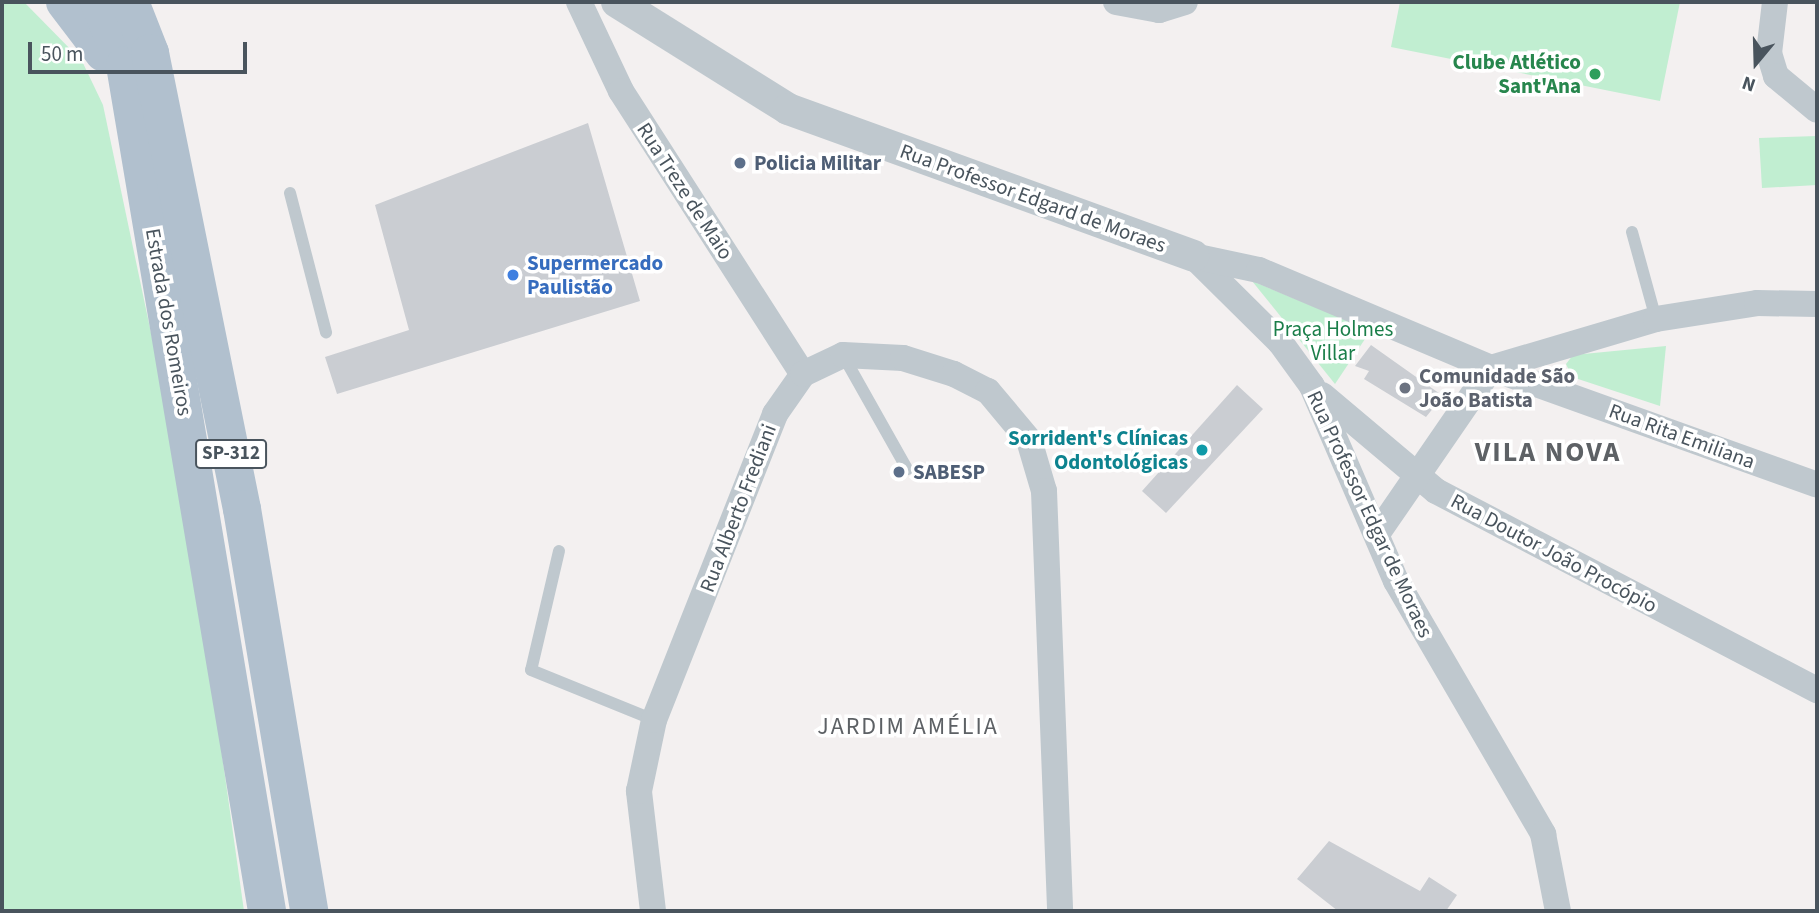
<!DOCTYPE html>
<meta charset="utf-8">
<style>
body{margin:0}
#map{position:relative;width:1819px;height:913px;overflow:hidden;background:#f3f0f0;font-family:"Source Sans 3",sans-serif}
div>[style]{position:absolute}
.green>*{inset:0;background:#c1eed1}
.building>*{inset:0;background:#cacdd2}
.service>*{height:12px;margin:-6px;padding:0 6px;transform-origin:6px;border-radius:6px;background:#bfc8ce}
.minor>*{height:26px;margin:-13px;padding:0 13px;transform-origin:13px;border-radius:13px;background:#bfc8ce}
.tertiary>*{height:32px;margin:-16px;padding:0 16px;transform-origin:16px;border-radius:16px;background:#bfc8ce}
.primary>*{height:38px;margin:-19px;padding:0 19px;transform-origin:19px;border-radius:19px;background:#b1c0ce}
.dots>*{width:19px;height:19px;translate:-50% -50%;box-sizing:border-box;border:4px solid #fff;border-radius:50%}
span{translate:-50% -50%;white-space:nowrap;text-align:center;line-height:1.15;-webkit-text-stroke:7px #fff;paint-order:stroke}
.shield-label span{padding:2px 5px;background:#fff;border:2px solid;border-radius:5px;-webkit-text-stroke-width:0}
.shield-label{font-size:19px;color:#49545d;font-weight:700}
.leisure-label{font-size:21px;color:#27864d;font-weight:700}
.right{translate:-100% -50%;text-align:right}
.service-label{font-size:21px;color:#4e5e75;font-weight:700}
.left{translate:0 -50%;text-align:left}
.street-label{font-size:21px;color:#49545d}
.shop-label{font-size:21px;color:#366cbe;font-weight:700}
.park-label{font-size:21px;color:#1a7e49}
.worship-label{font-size:21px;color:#5b616d;font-weight:700}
.culture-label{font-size:21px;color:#0d838f;font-weight:700}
.quarter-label{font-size:24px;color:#5d6165;letter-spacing:2px}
.district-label{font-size:28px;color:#5d6165;font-weight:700;letter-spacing:2px}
.frame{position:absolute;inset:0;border:4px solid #49545d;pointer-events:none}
.north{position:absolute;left:1721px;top:28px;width:70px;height:70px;-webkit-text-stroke:5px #fff;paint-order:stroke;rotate:199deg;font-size:19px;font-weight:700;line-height:28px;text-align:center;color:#49545d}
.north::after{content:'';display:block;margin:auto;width:24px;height:32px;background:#49545d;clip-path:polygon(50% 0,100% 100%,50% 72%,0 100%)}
.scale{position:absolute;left:28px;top:42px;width:219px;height:32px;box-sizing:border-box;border:4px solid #49545d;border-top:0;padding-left:9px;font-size:21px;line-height:24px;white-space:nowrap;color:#49545d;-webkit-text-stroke:5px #fff;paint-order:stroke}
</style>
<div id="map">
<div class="green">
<i style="clip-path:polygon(2px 2px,24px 2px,82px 61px,103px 105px,186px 499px,244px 911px,2px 911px)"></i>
<i style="clip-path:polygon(1400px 2px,1680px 2px,1660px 101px,1391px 47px)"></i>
<i style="clip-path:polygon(1817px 136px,1817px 185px,1762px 188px,1759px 138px)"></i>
<i style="clip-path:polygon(1252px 281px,1371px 330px,1335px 384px)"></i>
<i style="clip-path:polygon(1666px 346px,1660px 406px,1572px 377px,1566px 364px,1573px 355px)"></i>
</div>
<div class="building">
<i style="clip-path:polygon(588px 123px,640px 301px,337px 394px,325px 357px,409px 330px,375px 205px)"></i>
<i style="clip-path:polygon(1371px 345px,1443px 396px,1426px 417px,1364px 379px,1369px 371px,1355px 366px)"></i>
<i style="clip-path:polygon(1237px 385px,1263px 409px,1166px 513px,1142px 491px)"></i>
<i style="clip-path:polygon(1329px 841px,1420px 891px,1429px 877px,1457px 895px,1446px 911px,1338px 911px,1297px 879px)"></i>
</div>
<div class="service">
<i style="left:290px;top:193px;width:144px;rotate:75.5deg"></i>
<i style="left:1632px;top:232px;width:90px;rotate:74.6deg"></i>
<i style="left:844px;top:357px;width:129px;rotate:60.6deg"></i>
<i style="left:559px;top:551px;width:122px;rotate:103.2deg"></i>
<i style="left:531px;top:670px;width:133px;rotate:22.1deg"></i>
</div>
<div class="minor">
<i style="left:579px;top:2px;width:98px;rotate:64.7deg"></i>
<i style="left:621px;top:91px;width:336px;rotate:57.3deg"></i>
<i style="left:1116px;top:2px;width:44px;rotate:10.5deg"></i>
<i style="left:1159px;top:10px;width:27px;rotate:-17deg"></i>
<i style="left:1775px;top:2px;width:51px;rotate:96.7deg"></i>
<i style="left:1769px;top:53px;width:24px;rotate:73deg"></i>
<i style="left:1776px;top:76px;width:53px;rotate:39.7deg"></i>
<i style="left:1193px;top:256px;width:122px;rotate:44.7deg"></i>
<i style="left:1280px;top:342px;width:54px;rotate:54deg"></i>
<i style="left:1312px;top:386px;width:212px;rotate:66.7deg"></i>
<i style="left:1396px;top:581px;width:293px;rotate:59.8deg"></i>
<i style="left:1543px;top:834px;width:78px;rotate:79deg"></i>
<i style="left:1193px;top:256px;width:67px;rotate:12deg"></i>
<i style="left:1259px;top:270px;width:252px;rotate:22.9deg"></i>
<i style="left:1491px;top:368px;width:346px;rotate:19.7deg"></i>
<i style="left:1322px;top:395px;width:149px;rotate:40.1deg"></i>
<i style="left:1436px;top:491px;width:430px;rotate:27.6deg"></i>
<i style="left:1377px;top:534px;width:201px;rotate:-55.5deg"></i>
<i style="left:1491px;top:368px;width:172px;rotate:-16.5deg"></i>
<i style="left:1656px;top:319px;width:102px;rotate:-9deg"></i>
<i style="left:1757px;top:303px;width:60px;rotate:1deg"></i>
<i style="left:653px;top:911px;width:121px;rotate:-96.7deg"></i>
<i style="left:639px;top:791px;width:73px;rotate:-78.1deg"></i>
<i style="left:654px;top:720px;width:329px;rotate:-68.4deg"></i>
<i style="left:775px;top:414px;width:49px;rotate:-55deg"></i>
<i style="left:803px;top:374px;width:44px;rotate:-25.4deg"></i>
<i style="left:843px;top:355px;width:60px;rotate:2.9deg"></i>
<i style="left:903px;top:358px;width:53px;rotate:17.4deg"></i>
<i style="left:954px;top:374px;width:38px;rotate:27deg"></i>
<i style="left:988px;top:391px;width:64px;rotate:50.1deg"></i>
<i style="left:1029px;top:440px;width:53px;rotate:73.6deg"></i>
<i style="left:1044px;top:491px;width:420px;rotate:87.8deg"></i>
</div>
<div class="tertiary">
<i style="left:617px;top:2px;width:202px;rotate:32deg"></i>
<i style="left:788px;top:109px;width:431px;rotate:19.9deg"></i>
</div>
<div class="primary">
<i style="left:65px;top:2px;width:64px;rotate:52.6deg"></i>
<i style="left:99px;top:2px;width:68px;rotate:67.6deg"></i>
<i style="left:125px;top:65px;width:858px;rotate:80.47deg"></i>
<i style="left:130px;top:2px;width:55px;rotate:68.6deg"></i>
<i style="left:150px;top:53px;width:465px;rotate:78.6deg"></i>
<i style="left:242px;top:509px;width:408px;rotate:80.5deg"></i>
</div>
<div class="dots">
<i style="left:1595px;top:74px;background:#2e9e5b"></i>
<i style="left:740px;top:163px;background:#5c6f8a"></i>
<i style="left:513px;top:275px;background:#3f7fe0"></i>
<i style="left:1405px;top:388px;background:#6b7280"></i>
<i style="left:1202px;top:450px;background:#0f9aa8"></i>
<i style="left:899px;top:472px;background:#5c6f8a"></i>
</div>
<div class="shield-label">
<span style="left:231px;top:454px">SP-312</span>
</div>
<div class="leisure-label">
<span class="right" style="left:1581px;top:74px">Clube Atlético<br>Sant'Ana</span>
</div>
<div class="service-label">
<span class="left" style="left:754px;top:163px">Policia Militar</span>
<span class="left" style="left:913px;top:472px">SABESP</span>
</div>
<div class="street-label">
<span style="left:685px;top:191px;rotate:57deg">Rua Treze de Maio</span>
<span style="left:1033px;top:198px;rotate:20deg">Rua Professor Edgard de Moraes</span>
<span style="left:169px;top:322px;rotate:80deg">Estrada dos Romeiros</span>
<span style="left:1682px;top:436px;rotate:20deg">Rua Rita Emiliana</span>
<span style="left:738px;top:508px;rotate:-69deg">Rua Alberto Frediani</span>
<span style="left:1370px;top:514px;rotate:65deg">Rua Professor Edgar de Moraes</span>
<span style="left:1554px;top:553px;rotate:28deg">Rua Doutor João Procópio</span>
</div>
<div class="shop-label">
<span class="left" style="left:527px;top:275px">Supermercado<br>Paulistão</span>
</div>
<div class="park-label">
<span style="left:1333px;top:341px">Praça Holmes<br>Villar</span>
</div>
<div class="worship-label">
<span class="left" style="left:1419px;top:388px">Comunidade São<br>João Batista</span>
</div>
<div class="culture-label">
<span class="right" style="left:1188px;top:450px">Sorrident's Clínicas<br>Odontológicas</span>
</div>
<div class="quarter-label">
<span style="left:908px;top:727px">JARDIM AMÉLIA</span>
</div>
<div class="district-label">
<span style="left:1548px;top:452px">VILA NOVA</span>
</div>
<div class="frame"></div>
<div class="north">N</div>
<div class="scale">50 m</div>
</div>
